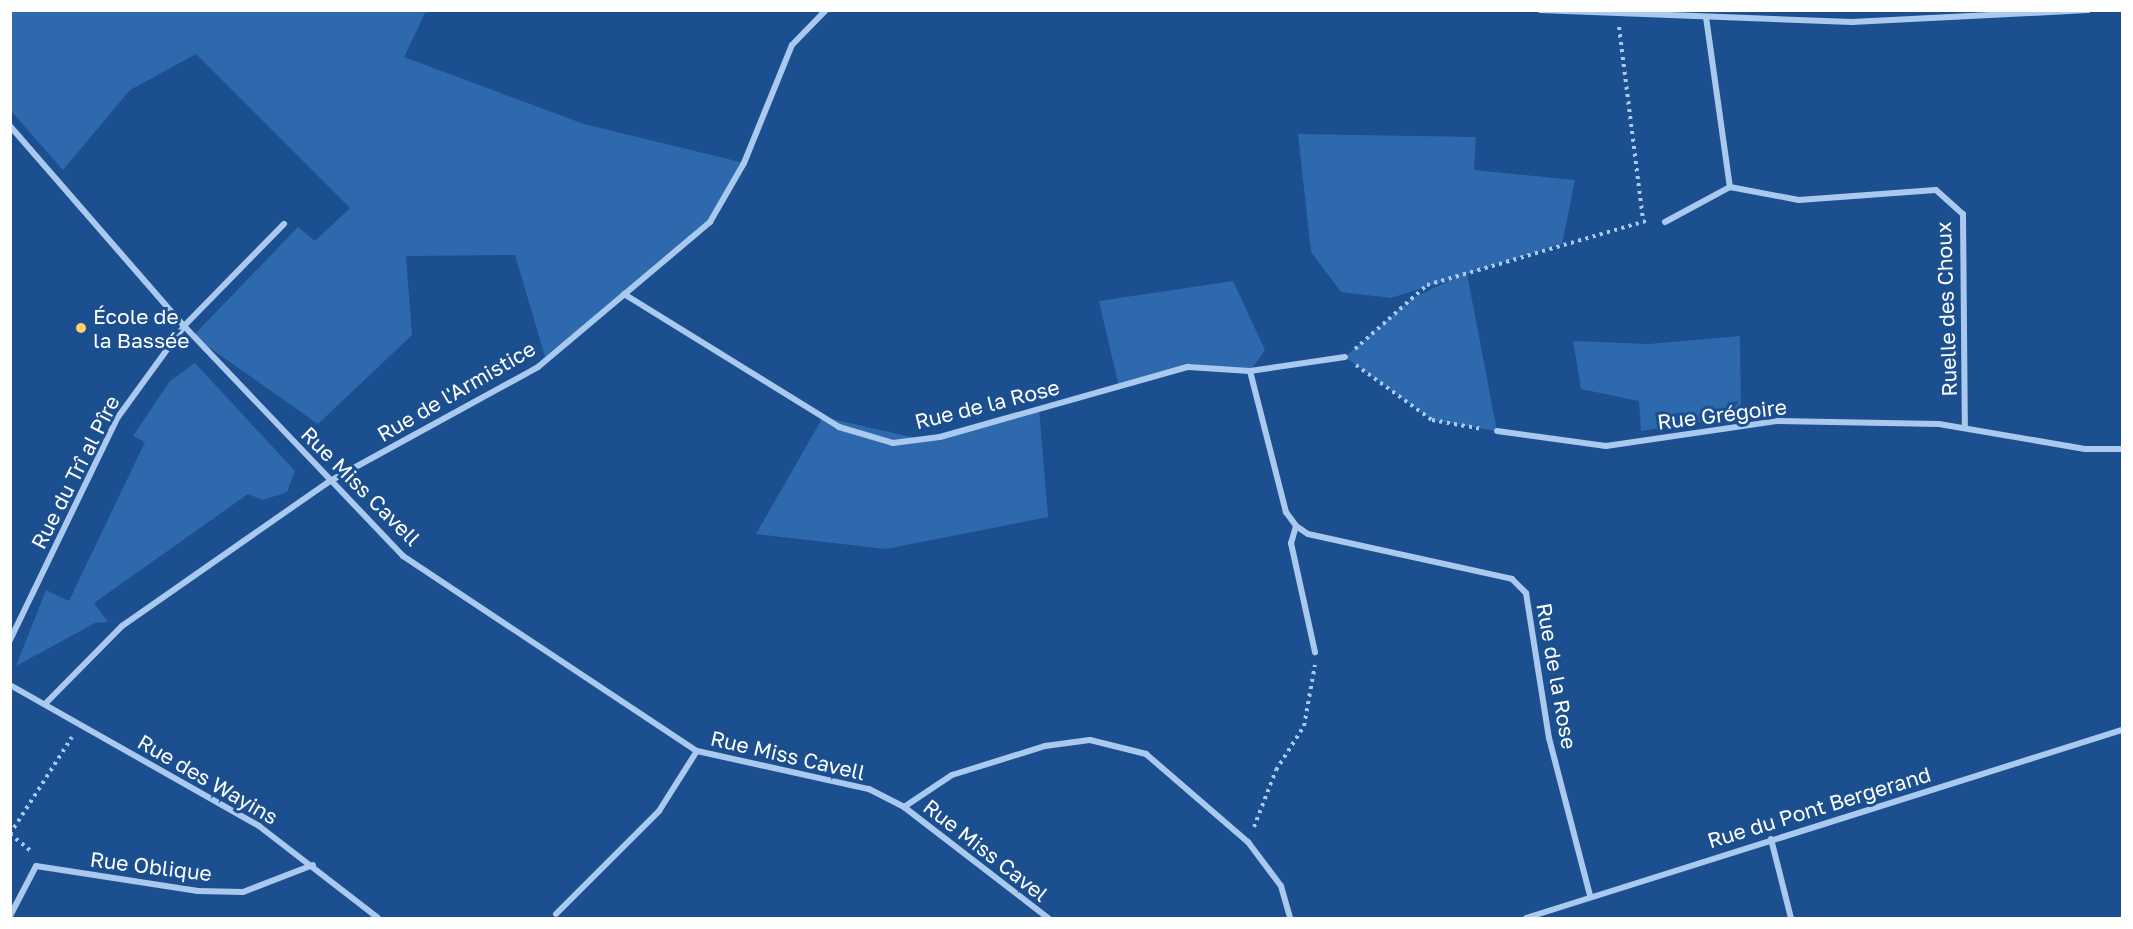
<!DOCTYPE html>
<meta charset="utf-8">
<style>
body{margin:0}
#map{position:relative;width:2133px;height:929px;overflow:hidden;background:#1b4f8f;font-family:"Golos Text",sans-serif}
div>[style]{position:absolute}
.green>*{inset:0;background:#2e69ad}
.path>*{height:4px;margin-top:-2px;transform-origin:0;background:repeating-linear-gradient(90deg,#a9c9ee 0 3px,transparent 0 7.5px)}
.minor>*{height:6px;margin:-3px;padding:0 3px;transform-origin:3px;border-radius:3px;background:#a9c9ee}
.dots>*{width:16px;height:16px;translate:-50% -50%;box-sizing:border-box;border:3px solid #1b4f8f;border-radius:50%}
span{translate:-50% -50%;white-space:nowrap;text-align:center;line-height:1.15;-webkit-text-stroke:6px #1b4f8f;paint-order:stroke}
.street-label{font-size:21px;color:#fff}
.poi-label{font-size:21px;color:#fff}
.left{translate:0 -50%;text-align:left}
.frame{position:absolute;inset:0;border:12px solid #fff;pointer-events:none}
</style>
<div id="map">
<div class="green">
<i style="clip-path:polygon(10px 11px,426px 11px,404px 57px,584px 124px,744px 163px,710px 222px,546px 360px,515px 255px,406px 256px,412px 335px,318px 424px,193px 336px,298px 227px,315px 241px,350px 208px,196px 54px,130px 90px,63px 170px,11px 111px)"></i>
<i style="clip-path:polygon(1298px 134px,1476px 137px,1474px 170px,1575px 180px,1562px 244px,1467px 274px,1497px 431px,1432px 420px,1345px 357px,1411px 299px,1455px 278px,1391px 298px,1341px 292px,1311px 252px)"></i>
<i style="clip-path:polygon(1233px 281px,1265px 350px,1250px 371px,1188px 367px,1119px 387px,1099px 301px)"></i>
<i style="clip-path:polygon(1740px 336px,1741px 416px,1641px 431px,1639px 401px,1581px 389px,1573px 341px,1649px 344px)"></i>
<i style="clip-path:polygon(195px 363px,295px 471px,287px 492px,263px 500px,248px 494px,94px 603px,108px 622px,95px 623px,16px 666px,46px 590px,69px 601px,145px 442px,133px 436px,170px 381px)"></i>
<i style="clip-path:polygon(1039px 409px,1048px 517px,886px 549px,756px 534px,823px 417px,920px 439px)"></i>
</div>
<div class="path">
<i style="left:1619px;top:27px;width:194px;rotate:82.9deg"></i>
<i style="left:1355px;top:349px;width:96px;rotate:-41.6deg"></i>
<i style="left:1427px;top:285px;width:232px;rotate:-16.3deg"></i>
<i style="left:1356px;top:365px;width:94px;rotate:35.9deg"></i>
<i style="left:1432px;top:420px;width:51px;rotate:10.2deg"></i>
<i style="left:1254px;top:827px;width:61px;rotate:-68.9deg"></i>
<i style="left:1276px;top:770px;width:52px;rotate:-57.5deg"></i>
<i style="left:1304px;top:726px;width:62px;rotate:-79.8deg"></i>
<i style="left:10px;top:834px;width:115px;rotate:-57.4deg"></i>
<i style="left:10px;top:834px;width:28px;rotate:39deg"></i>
</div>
<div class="minor">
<i style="left:1540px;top:10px;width:312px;rotate:2.2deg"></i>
<i style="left:1852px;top:22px;width:236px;rotate:-2.9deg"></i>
<i style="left:1706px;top:17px;width:172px;rotate:82deg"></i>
<i style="left:1730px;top:187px;width:70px;rotate:10.7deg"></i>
<i style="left:1799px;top:200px;width:137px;rotate:-4.2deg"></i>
<i style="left:1936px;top:190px;width:36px;rotate:42deg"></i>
<i style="left:1963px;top:214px;width:214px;rotate:89.5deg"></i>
<i style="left:10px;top:126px;width:265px;rotate:49deg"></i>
<i style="left:184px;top:326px;width:318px;rotate:46.4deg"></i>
<i style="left:403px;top:556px;width:353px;rotate:33.6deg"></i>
<i style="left:697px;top:751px;width:176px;rotate:12.5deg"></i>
<i style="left:869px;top:789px;width:39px;rotate:27deg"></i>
<i style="left:904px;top:807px;width:182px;rotate:37.6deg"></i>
<i style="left:1665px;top:222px;width:74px;rotate:-28.3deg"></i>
<i style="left:624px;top:294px;width:253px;rotate:31.7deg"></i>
<i style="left:839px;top:427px;width:56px;rotate:16.5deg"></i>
<i style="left:893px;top:443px;width:47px;rotate:-7.3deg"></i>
<i style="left:940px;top:437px;width:258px;rotate:-15.8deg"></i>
<i style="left:1188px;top:367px;width:62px;rotate:3.7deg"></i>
<i style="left:1250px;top:371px;width:96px;rotate:-8.4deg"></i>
<i style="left:1250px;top:371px;width:146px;rotate:75.7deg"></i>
<i style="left:1286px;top:512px;width:17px;rotate:54deg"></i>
<i style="left:1296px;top:526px;width:18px;rotate:106deg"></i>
<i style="left:1291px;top:543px;width:112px;rotate:77.6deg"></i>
<i style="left:1497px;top:431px;width:110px;rotate:7.8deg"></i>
<i style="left:1606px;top:446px;width:174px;rotate:-8.3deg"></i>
<i style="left:1778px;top:421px;width:161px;rotate:1.1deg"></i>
<i style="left:1939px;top:424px;width:148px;rotate:9.7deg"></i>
<i style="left:2085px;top:449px;width:37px"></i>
<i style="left:1296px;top:526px;width:14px;rotate:34deg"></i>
<i style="left:1308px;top:534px;width:209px;rotate:12.4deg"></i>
<i style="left:1512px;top:579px;width:20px;rotate:45deg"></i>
<i style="left:1526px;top:593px;width:147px;rotate:81deg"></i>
<i style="left:1549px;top:738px;width:162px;rotate:75.4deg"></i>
<i style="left:10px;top:640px;width:248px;rotate:-64.2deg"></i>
<i style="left:118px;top:417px;width:112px;rotate:-54deg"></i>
<i style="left:184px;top:326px;width:143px;rotate:-45.6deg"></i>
<i style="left:10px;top:685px;width:286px;rotate:29.5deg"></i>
<i style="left:259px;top:826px;width:150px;rotate:37.7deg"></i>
<i style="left:47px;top:702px;width:107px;rotate:-45.4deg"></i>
<i style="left:122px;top:626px;width:254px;rotate:-34.9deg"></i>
<i style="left:330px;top:481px;width:237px;rotate:-28.7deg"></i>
<i style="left:538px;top:367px;width:225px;rotate:-40.1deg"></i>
<i style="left:710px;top:222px;width:68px;rotate:-60deg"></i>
<i style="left:744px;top:163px;width:127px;rotate:-67.9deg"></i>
<i style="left:792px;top:45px;width:49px;rotate:-45.8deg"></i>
<i style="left:904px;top:807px;width:58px;rotate:-33.7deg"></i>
<i style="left:952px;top:775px;width:97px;rotate:-17.3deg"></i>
<i style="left:1045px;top:746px;width:45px;rotate:-7.6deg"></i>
<i style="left:1090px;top:740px;width:58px;rotate:14deg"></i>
<i style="left:1146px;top:754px;width:135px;rotate:40.8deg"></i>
<i style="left:1248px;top:842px;width:55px;rotate:53.1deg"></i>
<i style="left:1281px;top:886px;width:33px;rotate:74deg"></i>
<i style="left:1771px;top:839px;width:81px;rotate:75.8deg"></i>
<i style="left:556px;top:914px;width:146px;rotate:-45deg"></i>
<i style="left:659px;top:811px;width:71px;rotate:-57.7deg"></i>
<i style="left:10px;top:916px;width:56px;rotate:-62.5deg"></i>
<i style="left:36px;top:866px;width:164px;rotate:8.8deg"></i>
<i style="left:198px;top:891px;width:45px;rotate:1.3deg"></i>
<i style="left:243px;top:892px;width:75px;rotate:-21.1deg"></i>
<i style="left:1526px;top:918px;width:625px;rotate:-17.51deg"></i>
</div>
<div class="dots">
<i style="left:81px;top:328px;background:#ffd166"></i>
</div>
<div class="street-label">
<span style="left:1946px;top:309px;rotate:-92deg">Ruelle des Choux</span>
<span style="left:456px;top:391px;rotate:-30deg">Rue de l'Armistice</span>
<span style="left:987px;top:404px;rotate:-14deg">Rue de la Rose</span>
<span style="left:1722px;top:414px;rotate:-7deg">Rue Grégoire</span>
<span style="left:75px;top:472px;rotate:-63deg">Rue du Trî al Pîre</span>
<span style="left:361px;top:486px;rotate:45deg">Rue Miss Cavell</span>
<span style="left:1557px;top:676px;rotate:80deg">Rue de la Rose</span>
<span style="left:788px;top:755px;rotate:13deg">Rue Miss Cavell</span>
<span style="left:208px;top:779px;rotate:30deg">Rue des Wayins</span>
<span style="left:1819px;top:807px;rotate:-17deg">Rue du Pont Bergerand</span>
<span style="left:986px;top:850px;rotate:38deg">Rue Miss Cavel</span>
<span style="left:151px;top:866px;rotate:7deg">Rue Oblique</span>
</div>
<div class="poi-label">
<span class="left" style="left:93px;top:328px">École de<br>la Bassée</span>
</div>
<div class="frame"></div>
</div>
